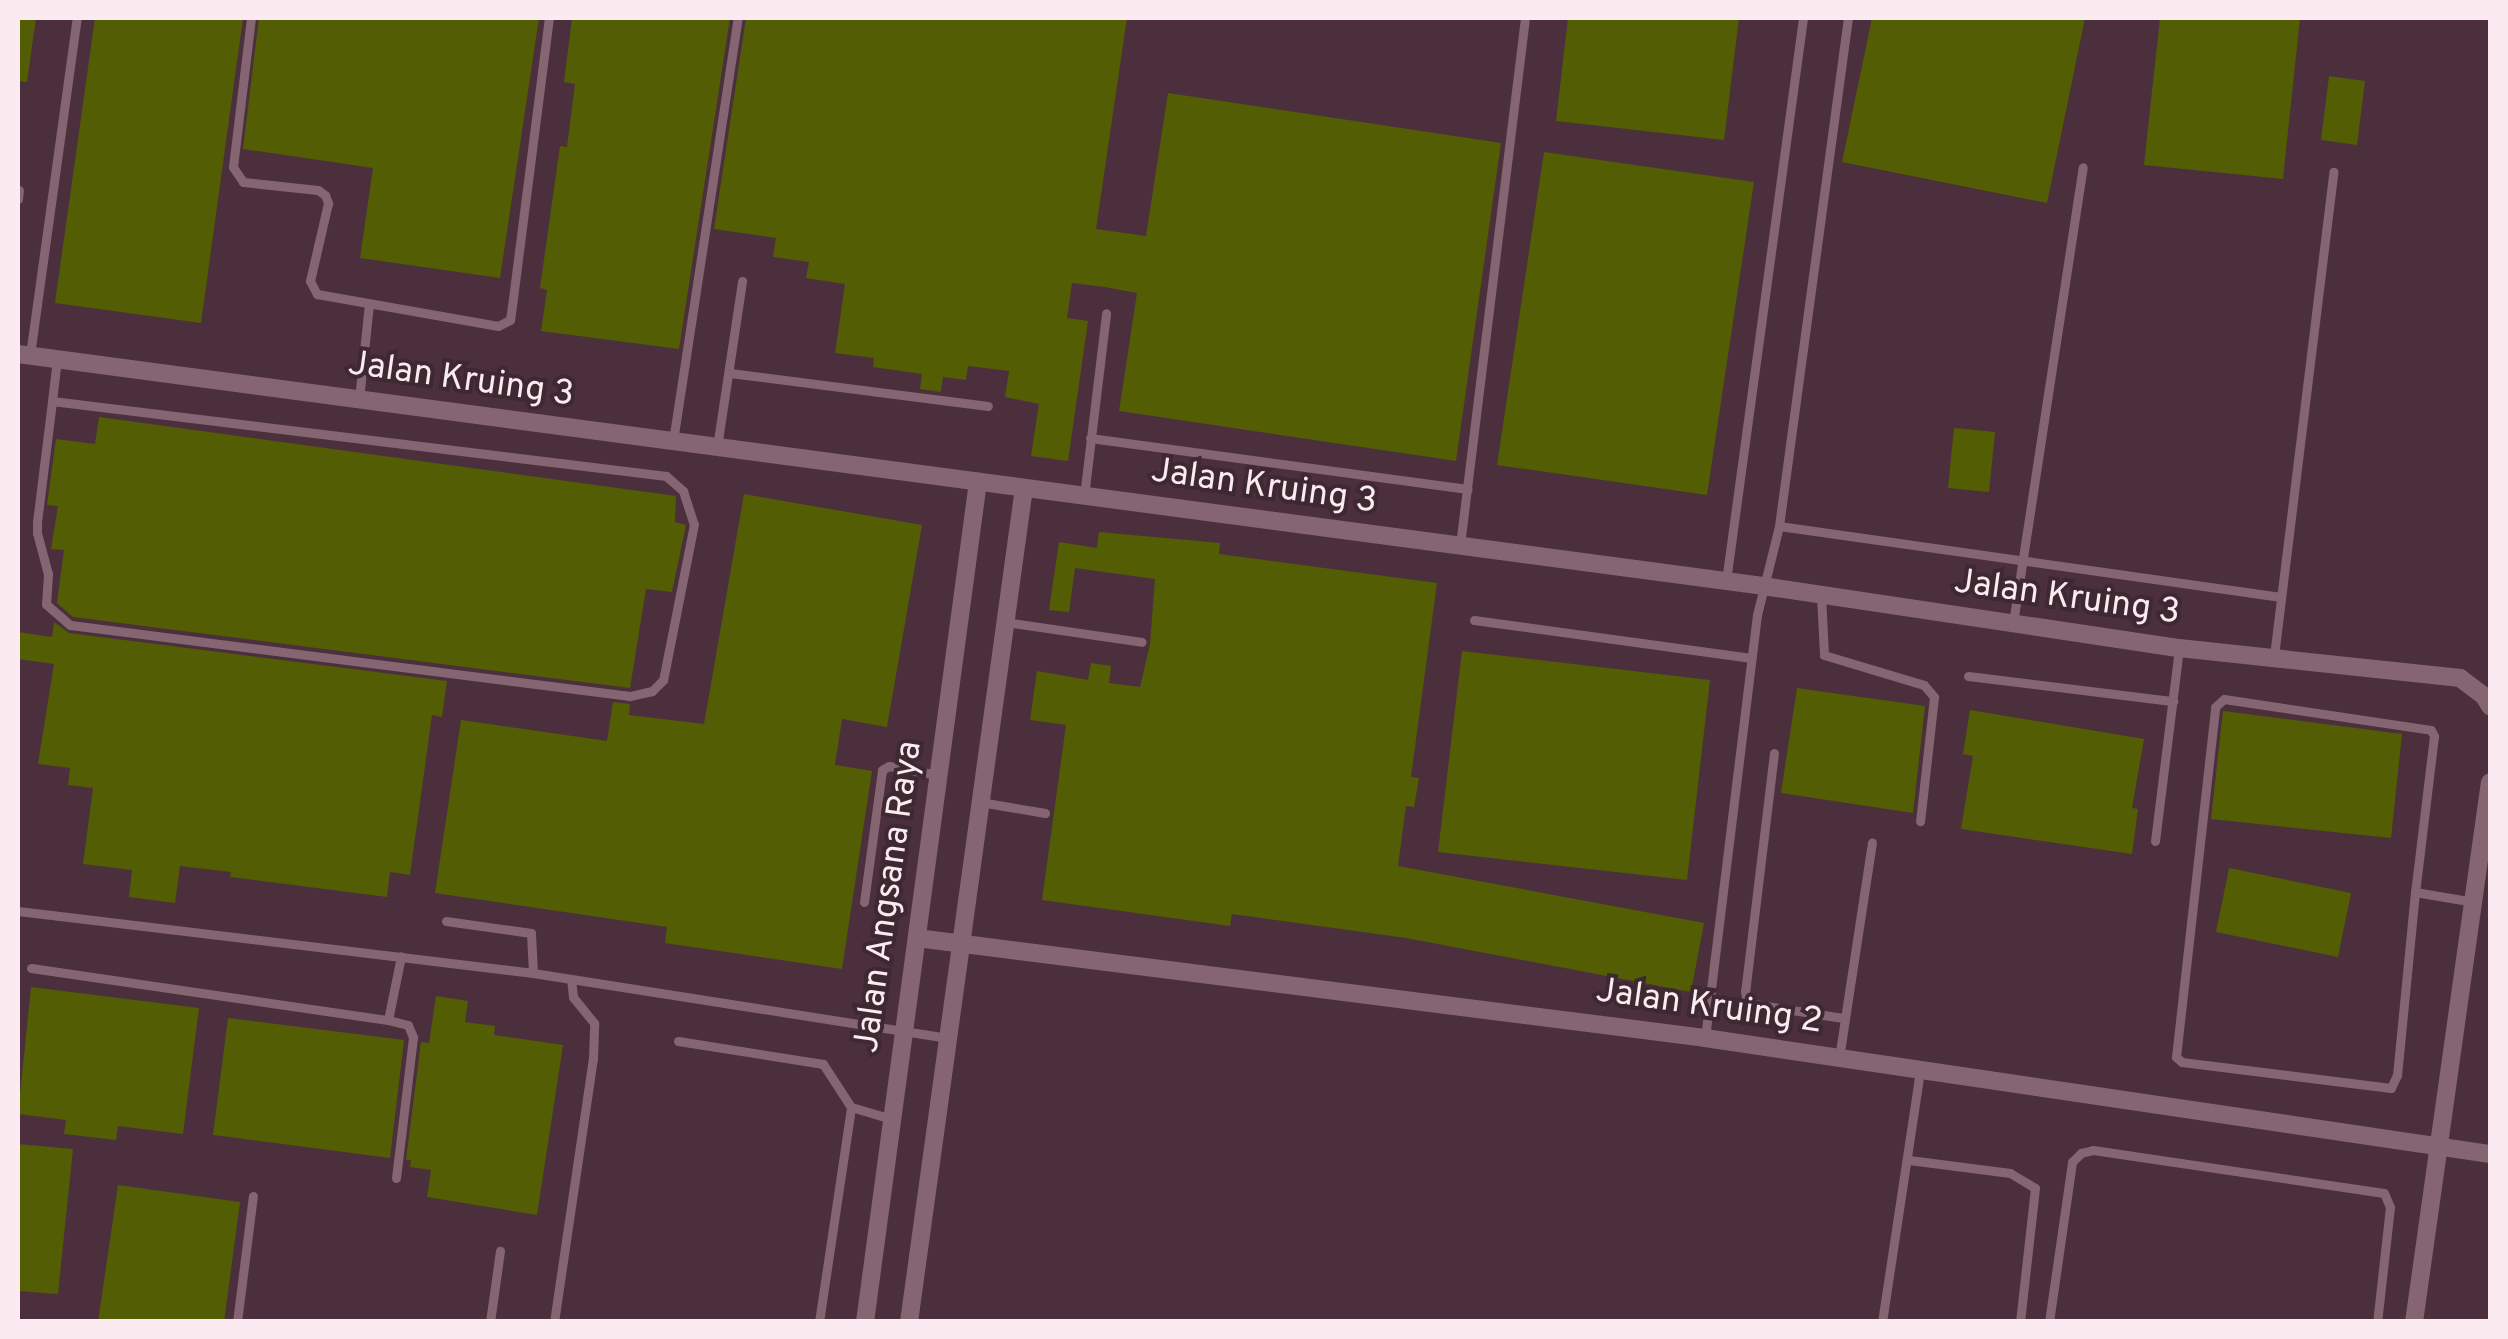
<!DOCTYPE html>
<style>
body{margin:0}
#map{position:relative;width:2508px;height:1339px;overflow:hidden;background:#3e2831;font-family:Overpass,sans-serif}
div>[style]{position:absolute}
.built>*{inset:0;background:#4c2f3c}
.building>*{inset:0;background:#535d04}
.lane>*{height:9px;margin:-4.5px;padding:0 4.5px;transform-origin:4.5px;border-radius:4.5px;background:#866572}
.street>*{height:18px;margin:-9px;padding:0 9px;transform-origin:9px;border-radius:9px;background:#866572}
span{translate:-50% -50%;white-space:nowrap;text-align:center;line-height:1.15;-webkit-text-stroke:8px #3e2831;paint-order:stroke}
.street-label{font-size:35px;color:#fbebf1}
.frame{position:absolute;inset:0;border:20px solid #fbebf1;pointer-events:none}
</style>
<div id="map">
<div class="built">
<i style="clip-path:polygon(18px 18px,2490px 18px,2490px 1321px,18px 1321px)"></i>
</div>
<div class="building">
<i style="clip-path:polygon(18px 18px,36px 18px,27px 82px,18px 81px)"></i>
<i style="clip-path:polygon(95px 18px,243px 18px,201px 323px,55px 303px)"></i>
<i style="clip-path:polygon(259px 18px,539px 18px,500px 278px,360px 258px,373px 168px,243px 149px)"></i>
<i style="clip-path:polygon(572px 18px,730px 18px,679px 349px,541px 331px,547px 290px,540px 288px,560px 146px,567px 147px,575px 84px,564px 82px)"></i>
<i style="clip-path:polygon(746px 18px,1127px 18px,1096px 229px,1146px 236px,1168px 93px,1501px 143px,1456px 461px,1119px 411px,1137px 293px,1105px 287px,1072px 283px,1067px 318px,1088px 321px,1068px 461px,1031px 456px,1039px 404px,1005px 397px,1009px 371px,968px 366px,966px 380px,943px 377px,941px 392px,920px 389px,922px 374px,873px 367px,874px 358px,835px 353px,845px 284px,806px 278px,809px 262px,773px 257px,776px 238px,714px 229px)"></i>
<i style="clip-path:polygon(1568px 18px,1739px 18px,1724px 140px,1556px 121px)"></i>
<i style="clip-path:polygon(1872px 18px,2085px 18px,2047px 203px,1842px 162px)"></i>
<i style="clip-path:polygon(2160px 18px,2300px 18px,2283px 179px,2144px 165px)"></i>
<i style="clip-path:polygon(2329px 76px,2365px 81px,2357px 145px,2321px 140px)"></i>
<i style="clip-path:polygon(1544px 152px,1754px 182px,1707px 495px,1497px 465px)"></i>
<i style="clip-path:polygon(99px 417px,676px 496px,675px 522px,686px 525px,672px 592px,646px 589px,630px 688px,73px 617px,57px 603px,64px 550px,51px 549px,58px 506px,47px 505px,56px 439px,95px 444px)"></i>
<i style="clip-path:polygon(1954px 428px,1995px 432px,1989px 492px,1948px 488px)"></i>
<i style="clip-path:polygon(744px 494px,922px 525px,887px 727px,842px 719px,835px 765px,872px 771px,842px 969px,665px 943px,667px 927px,435px 893px,461px 720px,607px 741px,613px 702px,630px 704px,629px 715px,704px 724px)"></i>
<i style="clip-path:polygon(1099px 532px,1220px 543px,1219px 554px,1437px 583px,1411px 777px,1419px 778px,1414px 807px,1406px 806px,1398px 866px,1704px 923px,1691px 992px,1406px 938px,1232px 914px,1230px 926px,1042px 900px,1066px 725px,1030px 720px,1037px 671px,1088px 680px,1091px 663px,1111px 666px,1109px 683px,1140px 687px,1150px 644px,1155px 579px,1075px 568px,1069px 612px,1049px 610px,1059px 542px,1097px 548px)"></i>
<i style="clip-path:polygon(54px 622px,69px 633px,447px 681px,442px 717px,432px 715px,410px 875px,390px 872px,387px 897px,230px 877px,231px 872px,180px 866px,175px 903px,129px 897px,132px 870px,83px 864px,93px 788px,68px 785px,70px 768px,38px 764px,54px 664px,18px 659px,18px 632px,52px 637px)"></i>
<i style="clip-path:polygon(1462px 651px,1710px 680px,1687px 880px,1438px 852px)"></i>
<i style="clip-path:polygon(1797px 688px,1925px 706px,1913px 813px,1781px 793px)"></i>
<i style="clip-path:polygon(1970px 710px,2144px 739px,2132px 808px,2138px 809px,2132px 854px,1961px 829px,1973px 756px,1963px 754px)"></i>
<i style="clip-path:polygon(2223px 711px,2402px 734px,2391px 838px,2211px 819px)"></i>
<i style="clip-path:polygon(2229px 868px,2351px 893px,2338px 957px,2216px 932px)"></i>
<i style="clip-path:polygon(31px 987px,199px 1008px,183px 1134px,118px 1126px,116px 1140px,64px 1134px,66px 1120px,18px 1114px)"></i>
<i style="clip-path:polygon(436px 996px,468px 1001px,465px 1022px,495px 1026px,494px 1035px,563px 1045px,537px 1215px,427px 1197px,431px 1170px,410px 1167px,411px 1160px,406px 1160px,421px 1042px,429px 1043px)"></i>
<i style="clip-path:polygon(228px 1018px,404px 1040px,390px 1158px,213px 1135px)"></i>
<i style="clip-path:polygon(18px 1144px,73px 1149px,58px 1294px,18px 1291px)"></i>
<i style="clip-path:polygon(118px 1185px,240px 1202px,224px 1322px,98px 1322px)"></i>
</div>
<div class="lane">
<i style="left:251px;top:18px;width:150px;rotate:96.9deg"></i>
<i style="left:233px;top:167px;width:18px;rotate:56deg"></i>
<i style="left:243px;top:182px;width:75px;rotate:6.1deg"></i>
<i style="left:318px;top:190px;width:9px;rotate:36deg"></i>
<i style="left:325px;top:195px;width:9px;rotate:69deg"></i>
<i style="left:328px;top:203px;width:80px;rotate:103deg"></i>
<i style="left:310px;top:281px;width:15px;rotate:62deg"></i>
<i style="left:317px;top:294px;width:184px;rotate:10deg"></i>
<i style="left:498px;top:326px;width:13px;rotate:-27deg"></i>
<i style="left:510px;top:320px;width:14px;rotate:-82deg"></i>
<i style="left:512px;top:306px;width:290px;rotate:-82.7deg"></i>
<i style="left:18px;top:199px;width:9px;rotate:-84deg"></i>
<i style="left:30px;top:355px;width:340px;rotate:-82.1deg"></i>
<i style="left:730px;top:373px;width:260px;rotate:7.3deg"></i>
<i style="left:359px;top:399px;width:96px;rotate:-84deg"></i>
<i style="left:52px;top:401px;width:619px;rotate:6.96deg"></i>
<i style="left:666px;top:476px;width:23px;rotate:41deg"></i>
<i style="left:683px;top:491px;width:35px;rotate:72deg"></i>
<i style="left:694px;top:524px;width:159px;rotate:101.2deg"></i>
<i style="left:663px;top:680px;width:16px;rotate:135deg"></i>
<i style="left:652px;top:691px;width:23px;rotate:167deg"></i>
<i style="left:630px;top:696px;width:564px;rotate:-172.77deg"></i>
<i style="left:70px;top:625px;width:32px;rotate:-139deg"></i>
<i style="left:46px;top:604px;width:30px;rotate:-86deg"></i>
<i style="left:48px;top:574px;width:42px;rotate:-105deg"></i>
<i style="left:37px;top:533px;width:11px;rotate:-90deg"></i>
<i style="left:37px;top:522px;width:122px;rotate:-82.9deg"></i>
<i style="left:52px;top:401px;width:42px;rotate:-83.2deg"></i>
<i style="left:1090px;top:438px;width:381px;rotate:7.7deg"></i>
<i style="left:673px;top:441px;width:428px;rotate:-81.3deg"></i>
<i style="left:717px;top:447px;width:168px;rotate:-81.4deg"></i>
<i style="left:1084px;top:496px;width:184px;rotate:-83.1deg"></i>
<i style="left:1779px;top:526px;width:507px;rotate:8.05deg"></i>
<i style="left:1460px;top:545px;width:531px;rotate:-82.97deg"></i>
<i style="left:1726px;top:581px;width:568px;rotate:-82.21deg"></i>
<i style="left:1821px;top:595px;width:60px;rotate:87.1deg"></i>
<i style="left:1824px;top:655px;width:104px;rotate:16.7deg"></i>
<i style="left:1924px;top:685px;width:16px;rotate:50deg"></i>
<i style="left:1934px;top:697px;width:125px;rotate:96.4deg"></i>
<i style="left:1474px;top:620px;width:280px;rotate:7.8deg"></i>
<i style="left:1005px;top:622px;width:138px;rotate:8.3deg"></i>
<i style="left:2013px;top:623px;width:461px;rotate:-81.3deg"></i>
<i style="left:2274px;top:656px;width:488px;rotate:-83deg"></i>
<i style="left:1968px;top:676px;width:207px;rotate:7deg"></i>
<i style="left:1774px;top:753px;width:240px;rotate:96.9deg"></i>
<i style="left:1745px;top:991px;width:12px;rotate:81deg"></i>
<i style="left:1747px;top:1003px;width:97px;rotate:8.9deg"></i>
<i style="left:980px;top:802px;width:66px;rotate:9.6deg"></i>
<i style="left:2155px;top:841px;width:194px;rotate:-82.9deg"></i>
<i style="left:2415px;top:892px;width:184px;rotate:95.6deg"></i>
<i style="left:2397px;top:1075px;width:14px;rotate:115deg"></i>
<i style="left:2391px;top:1088px;width:211px;rotate:-172.9deg"></i>
<i style="left:2182px;top:1062px;width:8px;rotate:-140deg"></i>
<i style="left:2176px;top:1057px;width:352px;rotate:-83.6deg"></i>
<i style="left:2215px;top:707px;width:12px;rotate:-42deg"></i>
<i style="left:2224px;top:699px;width:209px;rotate:8.5deg"></i>
<i style="left:2431px;top:730px;width:7px;rotate:63deg"></i>
<i style="left:2434px;top:736px;width:157px;rotate:96.9deg"></i>
<i style="left:2415px;top:892px;width:60px;rotate:9.6deg"></i>
<i style="left:864px;top:902px;width:133px;rotate:-82.2deg"></i>
<i style="left:882px;top:770px;width:8px;rotate:-30deg"></i>
<i style="left:889px;top:766px;width:50px;rotate:10.4deg"></i>
<i style="left:18px;top:911px;width:519px;rotate:6.86deg"></i>
<i style="left:533px;top:973px;width:420px;rotate:8.9deg"></i>
<i style="left:446px;top:921px;width:86px;rotate:8deg"></i>
<i style="left:531px;top:933px;width:40px;rotate:87.1deg"></i>
<i style="left:31px;top:968px;width:361px;rotate:8.3deg"></i>
<i style="left:1705px;top:1038px;width:426px;rotate:-83deg"></i>
<i style="left:1757px;top:615px;width:92px;rotate:-76.1deg"></i>
<i style="left:1779px;top:526px;width:513px;rotate:-82.27deg"></i>
<i style="left:678px;top:1041px;width:147px;rotate:9deg"></i>
<i style="left:823px;top:1064px;width:51px;rotate:56.9deg"></i>
<i style="left:851px;top:1107px;width:43px;rotate:16.3deg"></i>
<i style="left:1839px;top:1058px;width:218px;rotate:-81.3deg"></i>
<i style="left:1909px;top:1160px;width:102px;rotate:7.3deg"></i>
<i style="left:2010px;top:1173px;width:29px;rotate:31deg"></i>
<i style="left:2035px;top:1188px;width:135px;rotate:96.4deg"></i>
<i style="left:396px;top:1178px;width:142px;rotate:-83.1deg"></i>
<i style="left:413px;top:1037px;width:13px;rotate:-113deg"></i>
<i style="left:408px;top:1025px;width:21px;rotate:-166deg"></i>
<i style="left:388px;top:1020px;width:65px;rotate:-78.5deg"></i>
<i style="left:237px;top:1322px;width:127px;rotate:-82.8deg"></i>
<i style="left:490px;top:1322px;width:72px;rotate:-82deg"></i>
<i style="left:554px;top:1322px;width:266px;rotate:-81.6deg"></i>
<i style="left:593px;top:1059px;width:36px;rotate:-88deg"></i>
<i style="left:594px;top:1023px;width:33px;rotate:-129deg"></i>
<i style="left:573px;top:997px;width:18px;rotate:-96deg"></i>
<i style="left:819px;top:1322px;width:217px;rotate:-81.5deg"></i>
<i style="left:1882px;top:1322px;width:254px;rotate:-81.4deg"></i>
<i style="left:2049px;top:1322px;width:162px;rotate:-81.8deg"></i>
<i style="left:2072px;top:1162px;width:13px;rotate:-45deg"></i>
<i style="left:2081px;top:1153px;width:12px;rotate:-14deg"></i>
<i style="left:2093px;top:1150px;width:294px;rotate:8.4deg"></i>
<i style="left:2384px;top:1193px;width:15px;rotate:67deg"></i>
<i style="left:2390px;top:1207px;width:116px;rotate:96.4deg"></i>
</div>
<div class="street">
<i style="left:18px;top:354px;width:1760px;rotate:7.57deg"></i>
<i style="left:1763px;top:586px;width:421px;rotate:8.5deg"></i>
<i style="left:2179px;top:648px;width:283px;rotate:6.1deg"></i>
<i style="left:2460px;top:678px;width:30px;rotate:37deg"></i>
<i style="left:2484px;top:696px;width:12px;rotate:59deg"></i>
<i style="left:917px;top:938px;width:794px;rotate:7.23deg"></i>
<i style="left:1705px;top:1038px;width:794px;rotate:8.41deg"></i>
<i style="left:865px;top:1322px;width:848px;rotate:-82.34deg"></i>
<i style="left:909px;top:1322px;width:842px;rotate:-82.15deg"></i>
<i style="left:2414px;top:1322px;width:545px;rotate:-81.99deg"></i>
</div>
<div class="street-label">
<span style="left:461px;top:380px;rotate:8deg">Jalan Kruing 3</span>
<span style="left:1264px;top:487px;rotate:8deg">Jalan Kruing 3</span>
<span style="left:2067px;top:598px;rotate:8deg">Jalan Kruing 3</span>
<span style="left:889px;top:897px;rotate:-82deg">Jalan Angsana Raya</span>
<span style="left:1709px;top:1007px;rotate:8deg">Jalan Kruing 2</span>
</div>
<div class="frame"></div>
</div>
